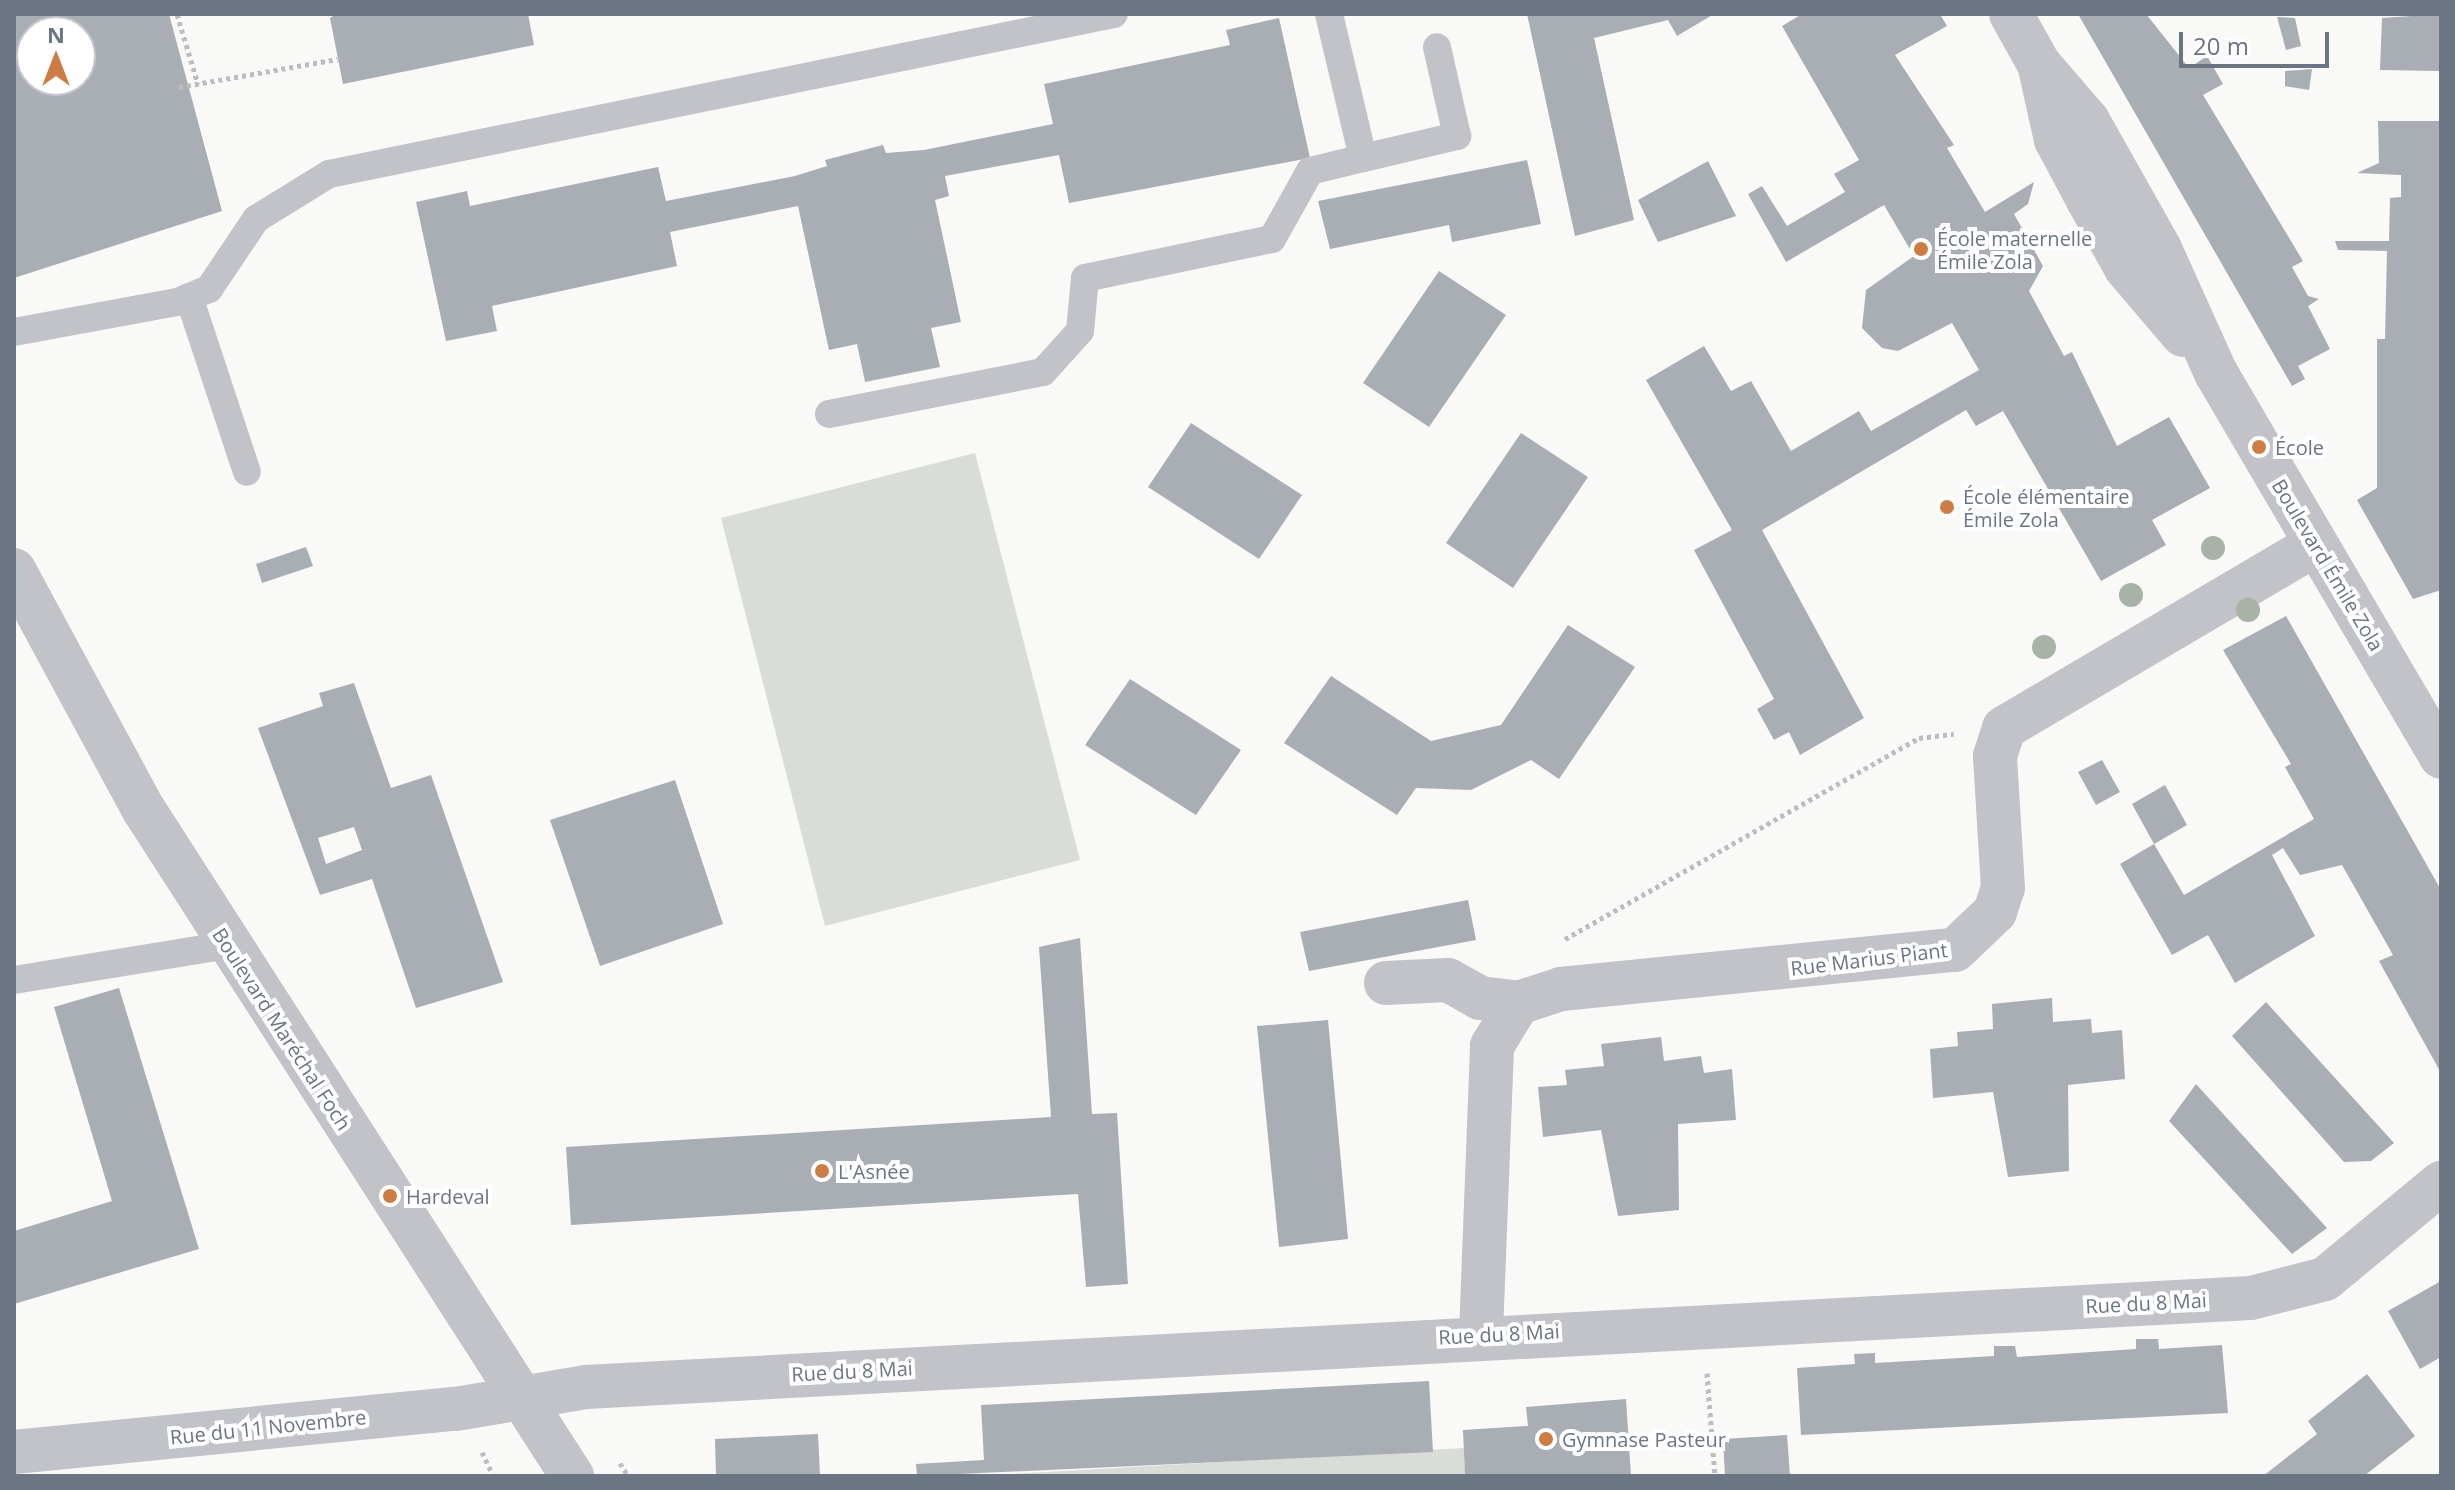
<!DOCTYPE html>
<meta charset="utf-8">
<style>
body{margin:0}
#map{position:relative;width:2455px;height:1490px;overflow:hidden;background:#f9f9f7;font-family:"Open Sans",sans-serif}
div>[style]{position:absolute}
.green>*{inset:0;background:#d8ddd7}
.building>*{inset:0;background:#a9aeb5}
.path>*{height:5px;margin-top:-2.5px;transform-origin:0;background:repeating-linear-gradient(90deg,#bbbdc0 0 4px,transparent 0 8px)}
.service>*{height:28px;margin:-14px;padding:0 14px;transform-origin:14px;border-radius:14px;background:#c1c3c8}
.minor>*{height:44px;margin:-22px;padding:0 22px;transform-origin:22px;border-radius:22px;background:#c1c3c8}
.tertiary>*{height:44px;margin:-22px;padding:0 22px;transform-origin:22px;border-radius:22px;background:#c1c3c8}
.trees>*{width:24px;height:24px;margin:-12px;border-radius:50%;background:#a8b2a7}
.dots>*{width:22px;height:22px;translate:-50% -50%;box-sizing:border-box;border:4px solid #fff;border-radius:50%}
span{translate:-50% -50%;white-space:nowrap;text-align:center;line-height:1.15;-webkit-text-stroke:8px #fff;paint-order:stroke}
.poi-label{font-size:20px;color:#6c7584}
.left{translate:0 -50%;text-align:left}
.street-label{font-size:20px;color:#6c7584}
.frame{position:absolute;inset:0;border:16px solid #6c7584;pointer-events:none}
.north{position:absolute;left:16px;top:16px;width:80px;height:80px;box-sizing:border-box;background:#fff;border:2px solid #c4c8ce;border-radius:50%;rotate:0deg;font-size:22px;font-weight:700;line-height:32px;text-align:center;color:#6c7584}
.north::after{content:'';display:block;margin:auto;width:28px;height:36px;background:#cd7c43;clip-path:polygon(50% 0,100% 100%,50% 72%,0 100%)}
.scale{position:absolute;left:2179px;top:32px;width:150px;height:36px;box-sizing:border-box;border:4px solid #6c7584;border-top:0;padding-left:10px;font-size:24px;line-height:28px;white-space:nowrap;color:#6c7584;-webkit-text-stroke:6px #fff;paint-order:stroke}
</style>
<div id="map">
<div class="green">
<i style="clip-path:polygon(975px 453px,1080px 860px,825px 926px,721px 518px)"></i>
<i style="clip-path:polygon(1464px 1448px,1465px 1476px,1013px 1476px,1012px 1474px)"></i>
</div>
<div class="building">
<i style="clip-path:polygon(evenodd,14px 14px,169px 14px,222px 211px,14px 278px,14px 14px,32px 32px,80px 32px,80px 80px,32px 80px,32px 32px)"></i>
<i style="clip-path:polygon(337px 14px,528px 14px,534px 45px,343px 84px,330px 18px)"></i>
<i style="clip-path:polygon(1527px 14px,1714px 14px,1677px 36px,1668px 20px,1594px 38px,1634px 220px,1575px 236px)"></i>
<i style="clip-path:polygon(1802px 14px,1940px 14px,1947px 26px,1895px 55px,1954px 145px,1947px 148px,1985px 212px,2034px 182px,2028px 204px,2014px 214px,2043px 266px,2029px 291px,2064px 356px,2072px 352px,2117px 446px,2169px 417px,2210px 488px,2152px 520px,2166px 545px,2101px 581px,2003px 411px,1976px 426px,1966px 410px,1762px 530px,1864px 718px,1800px 755px,1789px 732px,1774px 740px,1757px 709px,1774px 699px,1694px 550px,1732px 530px,1646px 380px,1704px 346px,1731px 391px,1751px 381px,1791px 451px,1859px 411px,1871px 431px,1979px 370px,1952px 323px,1898px 351px,1882px 348px,1862px 328px,1866px 290px,1914px 256px,1884px 205px,1786px 262px,1748px 194px,1762px 186px,1787px 226px,1845px 192px,1834px 174px,1859px 160px,1782px 26px)"></i>
<i style="clip-path:polygon(2078px 14px,2146px 14px,2189px 68px,2207px 56px,2223px 84px,2203px 95px,2303px 261px,2292px 267px,2308px 296px,2319px 299px,2308px 306px,2330px 349px,2298px 366px,2305px 379px,2292px 386px)"></i>
<i style="clip-path:polygon(2441px 14px,2441px 71px,2380px 70px,2382px 18px)"></i>
<i style="clip-path:polygon(2277px 17px,2295px 18px,2301px 46px,2286px 50px)"></i>
<i style="clip-path:polygon(1279px 18px,1310px 158px,1069px 203px,1059px 155px,945px 176px,949px 196px,935px 200px,961px 322px,931px 328px,940px 367px,865px 382px,857px 344px,829px 350px,798px 206px,670px 232px,677px 266px,492px 306px,497px 331px,446px 341px,416px 202px,467px 191px,470px 206px,658px 167px,666px 201px,795px 176px,827px 166px,825px 160px,883px 145px,886px 153px,924px 150px,1053px 124px,1044px 84px,1230px 45px,1226px 30px)"></i>
<i style="clip-path:polygon(2312px 69px,2309px 90px,2285px 86px,2285px 71px)"></i>
<i style="clip-path:polygon(2378px 121px,2441px 121px,2441px 590px,2413px 599px,2357px 500px,2377px 488px,2377px 339px,2385px 339px,2387px 251px,2338px 250px,2335px 241px,2389px 241px,2390px 198px,2401px 197px,2401px 175px,2357px 173px,2379px 163px)"></i>
<i style="clip-path:polygon(1527px 160px,1541px 224px,1452px 242px,1449px 225px,1330px 249px,1318px 201px)"></i>
<i style="clip-path:polygon(1708px 161px,1736px 216px,1658px 242px,1638px 200px)"></i>
<i style="clip-path:polygon(1439px 271px,1506px 315px,1429px 427px,1363px 383px)"></i>
<i style="clip-path:polygon(1191px 423px,1302px 495px,1259px 559px,1148px 487px)"></i>
<i style="clip-path:polygon(1521px 433px,1588px 477px,1513px 588px,1446px 543px)"></i>
<i style="clip-path:polygon(306px 547px,313px 566px,262px 583px,256px 564px)"></i>
<i style="clip-path:polygon(2286px 616px,2441px 890px,2441px 1073px,2379px 961px,2393px 955px,2342px 865px,2300px 875px,2283px 848px,2272px 855px,2315px 936px,2235px 983px,2208px 935px,2172px 955px,2120px 864px,2154px 844px,2184px 895px,2314px 819px,2285px 767px,2291px 764px,2223px 650px)"></i>
<i style="clip-path:polygon(1568px 625px,1635px 667px,1559px 779px,1531px 760px,1471px 790px,1416px 788px,1397px 815px,1284px 743px,1331px 676px,1431px 741px,1501px 725px)"></i>
<i style="clip-path:polygon(1130px 679px,1241px 750px,1196px 815px,1085px 745px)"></i>
<i style="clip-path:polygon(evenodd,354px 683px,391px 788px,431px 775px,503px 982px,416px 1008px,372px 879px,320px 895px,258px 728px,323px 706px,319px 693px,354px 683px,354px 827px,362px 850px,326px 864px,318px 838px,354px 827px)"></i>
<i style="clip-path:polygon(2102px 760px,2120px 792px,2096px 805px,2078px 772px)"></i>
<i style="clip-path:polygon(675px 780px,723px 924px,600px 966px,550px 820px)"></i>
<i style="clip-path:polygon(2165px 785px,2187px 825px,2154px 844px,2132px 804px)"></i>
<i style="clip-path:polygon(1468px 900px,1476px 940px,1309px 971px,1300px 932px)"></i>
<i style="clip-path:polygon(1080px 938px,1092px 1114px,1117px 1113px,1128px 1284px,1086px 1287px,1078px 1194px,571px 1225px,566px 1147px,1051px 1117px,1039px 947px)"></i>
<i style="clip-path:polygon(119px 988px,199px 1249px,14px 1304px,14px 1231px,112px 1201px,54px 1007px)"></i>
<i style="clip-path:polygon(2052px 998px,2053px 1022px,2091px 1019px,2092px 1033px,2122px 1030px,2125px 1079px,2068px 1085px,2069px 1171px,2008px 1177px,1993px 1092px,1933px 1098px,1930px 1049px,1958px 1046px,1957px 1032px,1993px 1029px,1992px 1004px)"></i>
<i style="clip-path:polygon(2266px 1002px,2394px 1143px,2371px 1161px,2344px 1162px,2232px 1036px)"></i>
<i style="clip-path:polygon(1328px 1020px,1348px 1239px,1279px 1247px,1257px 1026px)"></i>
<i style="clip-path:polygon(1661px 1037px,1664px 1061px,1701px 1056px,1704px 1073px,1732px 1069px,1736px 1120px,1678px 1124px,1679px 1210px,1618px 1216px,1601px 1130px,1543px 1137px,1538px 1087px,1567px 1085px,1565px 1070px,1604px 1066px,1601px 1044px)"></i>
<i style="clip-path:polygon(2196px 1084px,2327px 1228px,2292px 1254px,2169px 1121px)"></i>
<i style="clip-path:polygon(2441px 1281px,2441px 1357px,2420px 1369px,2388px 1311px)"></i>
<i style="clip-path:polygon(2136px 1339px,2158px 1339px,2159px 1349px,2222px 1345px,2228px 1413px,1801px 1435px,1797px 1368px,1855px 1364px,1854px 1354px,1875px 1353px,1875px 1363px,1994px 1356px,1994px 1346px,2015px 1346px,2017px 1357px,2136px 1349px)"></i>
<i style="clip-path:polygon(2367px 1374px,2415px 1436px,2364px 1476px,2263px 1476px,2317px 1434px,2308px 1421px)"></i>
<i style="clip-path:polygon(1429px 1381px,1433px 1452px,917px 1476px,916px 1464px,984px 1460px,981px 1405px)"></i>
<i style="clip-path:polygon(1626px 1399px,1631px 1476px,1465px 1476px,1463px 1430px,1528px 1426px,1526px 1407px)"></i>
<i style="clip-path:polygon(818px 1434px,820px 1476px,716px 1476px,715px 1439px)"></i>
<i style="clip-path:polygon(1787px 1435px,1790px 1476px,1725px 1476px,1723px 1439px)"></i>
</div>
<div class="path">
<i style="left:177px;top:14px;width:73px;rotate:73.3deg"></i>
<i style="left:179px;top:87px;width:161px;rotate:-10deg"></i>
<i style="left:1565px;top:939px;width:407px;rotate:-29.6deg"></i>
<i style="left:1919px;top:738px;width:35px;rotate:-7deg"></i>
<i style="left:1707px;top:1373px;width:103px;rotate:85.6deg"></i>
<i style="left:482px;top:1452px;width:26px;rotate:65deg"></i>
<i style="left:620px;top:1463px;width:15px;rotate:58deg"></i>
</div>
<div class="service">
<i style="left:1329px;top:14px;width:148px;rotate:76.7deg"></i>
<i style="left:1363px;top:158px;width:97px;rotate:-13.2deg"></i>
<i style="left:1457px;top:136px;width:91px;rotate:-102.7deg"></i>
<i style="left:189px;top:297px;width:184px;rotate:71.7deg"></i>
<i style="left:14px;top:332px;width:167px;rotate:-10.4deg"></i>
<i style="left:178px;top:302px;width:34px;rotate:-23deg"></i>
<i style="left:209px;top:289px;width:84px;rotate:-56.1deg"></i>
<i style="left:256px;top:219px;width:86px;rotate:-31.7deg"></i>
<i style="left:329px;top:174px;width:801px;rotate:-11.52deg"></i>
<i style="left:829px;top:414px;width:218px;rotate:-11.1deg"></i>
<i style="left:1043px;top:372px;width:55px;rotate:-47.9deg"></i>
<i style="left:1080px;top:331px;width:53px;rotate:-84.6deg"></i>
<i style="left:1085px;top:278px;width:191px;rotate:-11.8deg"></i>
<i style="left:1272px;top:239px;width:78px;rotate:-60.8deg"></i>
<i style="left:1310px;top:171px;width:55px;rotate:-13.8deg"></i>
<i style="left:14px;top:980px;width:216px;rotate:-9.3deg"></i>
</div>
<div class="minor">
<i style="left:1386px;top:983px;width:62px;rotate:-2.8deg"></i>
<i style="left:1448px;top:980px;width:37px;rotate:29deg"></i>
<i style="left:1480px;top:998px;width:38px;rotate:7deg"></i>
<i style="left:1518px;top:1003px;width:45px;rotate:-18deg"></i>
<i style="left:1561px;top:989px;width:396px;rotate:-5.7deg"></i>
<i style="left:1955px;top:950px;width:55px;rotate:-43.5deg"></i>
<i style="left:1995px;top:912px;width:25px;rotate:-72deg"></i>
<i style="left:2003px;top:888px;width:132px;rotate:-93.5deg"></i>
<i style="left:1995px;top:756px;width:29px;rotate:-72deg"></i>
<i style="left:2004px;top:728px;width:361px;rotate:-30.5deg"></i>
<i style="left:1481px;top:1334px;width:288px;rotate:-87.8deg"></i>
<i style="left:1492px;top:1046px;width:50px;rotate:-58.8deg"></i>
<i style="left:14px;top:1452px;width:444px;rotate:-5.6deg"></i>
<i style="left:456px;top:1409px;width:132px;rotate:-9.6deg"></i>
<i style="left:586px;top:1387px;width:1667px;rotate:-3.06deg"></i>
<i style="left:2251px;top:1298px;width:76px;rotate:-14.4deg"></i>
<i style="left:2325px;top:1279px;width:151px;rotate:-39.6deg"></i>
</div>
<div class="tertiary">
<i style="left:2011px;top:14px;width:57px;rotate:60.8deg"></i>
<i style="left:2039px;top:64px;width:75px;rotate:49.3deg"></i>
<i style="left:2088px;top:121px;width:147px;rotate:60.6deg"></i>
<i style="left:2160px;top:249px;width:136px;rotate:65.7deg"></i>
<i style="left:2216px;top:373px;width:445px;rotate:59.6deg"></i>
<i style="left:2040px;top:68px;width:74px;rotate:77.5deg"></i>
<i style="left:2056px;top:140px;width:68px;rotate:61.9deg"></i>
<i style="left:2088px;top:200px;width:78px;rotate:60.8deg"></i>
<i style="left:2126px;top:268px;width:88px;rotate:49.6deg"></i>
<i style="left:14px;top:570px;width:273px;rotate:61.6deg"></i>
<i style="left:144px;top:810px;width:792px;rotate:57.27deg"></i>
</div>
<div class="trees">
<i style="left:2213px;top:548px"></i>
<i style="left:2131px;top:595px"></i>
<i style="left:2248px;top:610px"></i>
<i style="left:2044px;top:647px"></i>
</div>
<div class="dots">
<i style="left:1921px;top:249px;background:#cd7c43"></i>
<i style="left:2259px;top:447px;background:#cd7c43"></i>
<i style="left:1947px;top:507px;background:#cd7c43"></i>
<i style="left:822px;top:1171px;background:#cd7c43"></i>
<i style="left:390px;top:1196px;background:#cd7c43"></i>
<i style="left:1546px;top:1439px;background:#cd7c43"></i>
</div>
<div class="poi-label">
<span class="left" style="left:1937px;top:250px">École maternelle<br>Émile Zola</span>
<span class="left" style="left:2275px;top:447px">École</span>
<span class="left" style="left:1963px;top:508px">École élémentaire<br>Émile Zola</span>
<span class="left" style="left:838px;top:1171px">L'Asnée</span>
<span class="left" style="left:406px;top:1196px">Hardeval</span>
<span class="left" style="left:1562px;top:1439px">Gymnase Pasteur</span>
</div>
<div class="street-label">
<span style="left:2328px;top:565px;rotate:59deg">Boulevard Émile Zola</span>
<span style="left:1869px;top:959px;rotate:-7deg">Rue Marius Piant</span>
<span style="left:282px;top:1029px;rotate:57deg">Boulevard Maréchal Foch</span>
<span style="left:2146px;top:1303px;rotate:-3deg">Rue du 8 Mai</span>
<span style="left:1499px;top:1334px;rotate:-3deg">Rue du 8 Mai</span>
<span style="left:852px;top:1371px;rotate:-3deg">Rue du 8 Mai</span>
<span style="left:268px;top:1427px;rotate:-6deg">Rue du 11 Novembre</span>
</div>
<div class="frame"></div>
<div class="north">N</div>
<div class="scale">20 m</div>
</div>
